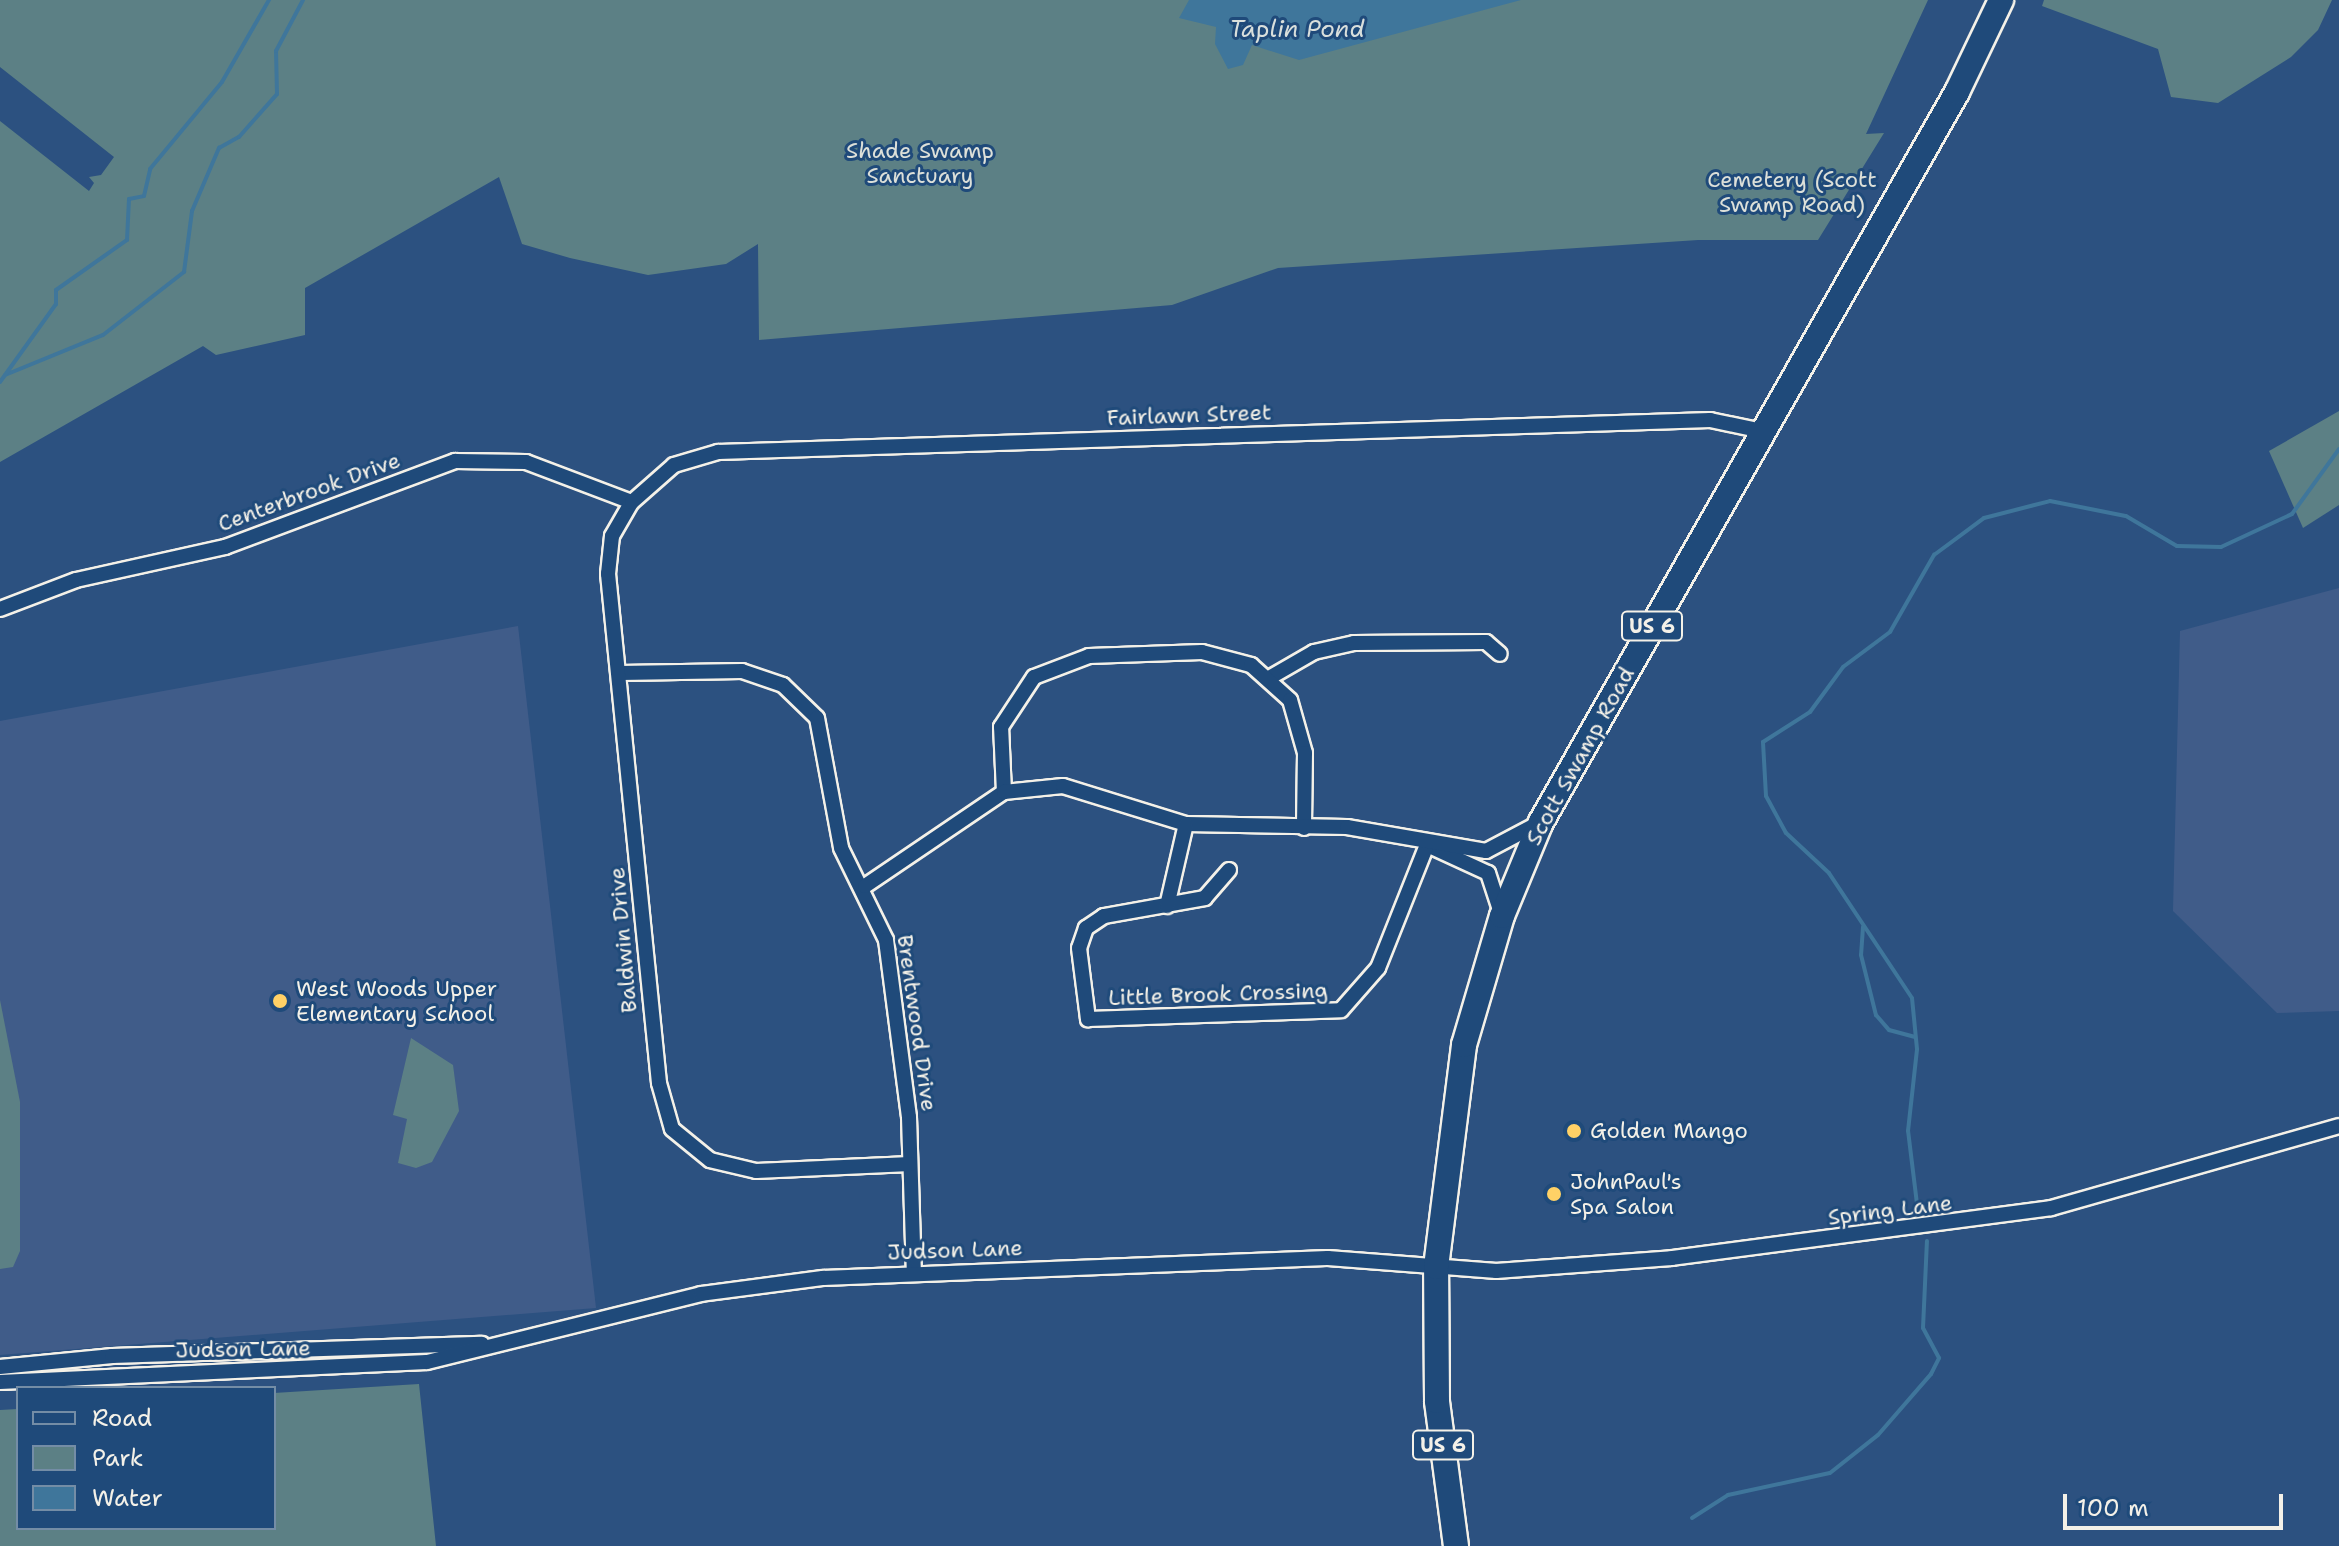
<!DOCTYPE html>
<style>
body{margin:0}
#map{position:relative;width:2339px;height:1546px;overflow:hidden;background:#2c5180;font-family:"Shantell Sans",sans-serif}
div>[style]{position:absolute}
.built>*{inset:0;background:#405c89}
.green>*{inset:0;background:#5c8085}
.water>*{inset:0;background:#3f769b}
.stream>*{height:4px;margin:-2px;padding:0 2px;transform-origin:2px;border-radius:2px;background:#3f769b}
.roads{filter:drop-shadow(2px 0 #f4f1e8) drop-shadow(-2px 0 #f4f1e8) drop-shadow(0 2px #f4f1e8) drop-shadow(0 -2px #f4f1e8)}
.minor>*{height:14px;margin:-7px;padding:0 7px;transform-origin:7px;border-radius:7px;background:#1f4a7a}
.trunk>*{height:24px;margin:-12px;padding:0 12px;transform-origin:12px;border-radius:12px;background:#1f4a7a}
.dots>*{width:22px;height:22px;translate:-50% -50%;box-sizing:border-box;border:4px solid #1f4a7a;border-radius:50%}
span{translate:-50% -50%;white-space:nowrap;text-align:center;line-height:1.15;-webkit-text-stroke:6px #1f4a7a;paint-order:stroke}
.shield-label span{padding:2px 6px;background:#1f4a7a;border:2px solid;border-radius:6px;-webkit-text-stroke-width:0}
.shield-label{font-size:20px;color:#f4f1e8;font-weight:700}
.park-label{font-size:22px;color:#dde0d9}
.street-label{font-size:22px;color:#f4f1e8}
.poi-label{font-size:22px;color:#f4f1e8}
.left{translate:0 -50%;text-align:left}
.water-label{font-size:24px;color:#d9dfdc;font-style:italic}
.legend{position:absolute;left:16px;top:1386px;width:260px;height:144px;box-sizing:border-box;background:#1f4a7a;border:2px solid #748da6;margin:0;padding:10px 14px;list-style:none;font-size:24px;color:#f4f1e8}
.legend li{display:flex;align-items:center;gap:16px;height:40px}
.legend b{width:40px;border:2px solid #748da6}
.scale{position:absolute;left:2063px;top:1494px;width:220px;height:36px;box-sizing:border-box;border:4px solid #f4f1e8;border-top:0;padding-left:10px;font-size:24px;line-height:28px;white-space:nowrap;color:#f4f1e8;-webkit-text-stroke:6px #1f4a7a;paint-order:stroke}
</style>
<div id="map">
<div class="built">
<i style="clip-path:polygon(2339px 588px,2339px 1011px,2277px 1013px,2173px 911px,2180px 631px)"></i>
<i style="clip-path:polygon(518px 626px,596px 1308px,0 1355px,0 721px)"></i>
</div>
<div class="green">
<i style="clip-path:polygon(0 0,1928px 0,1866px 134px,1884px 133px,1818px 240px,1698px 240px,1278px 268px,1172px 305px,759px 340px,758px 244px,726px 264px,648px 275px,570px 258px,522px 244px,499px 177px,305px 288px,305px 335px,216px 355px,203px 346px,0 462px,0 121px,89px 191px,94px 183px,89px 177px,101px 175px,114px 157px,0 67px)"></i>
<i style="clip-path:polygon(2044px 0,2332px 0,2318px 30px,2291px 57px,2218px 103px,2171px 97px,2158px 49px,2042px 6px)"></i>
<i style="clip-path:polygon(2339px 411px,2339px 505px,2303px 528px,2269px 451px)"></i>
<i style="clip-path:polygon(0 1000px,20px 1102px,20px 1251px,13px 1267px,0 1269px)"></i>
<i style="clip-path:polygon(411px 1038px,453px 1065px,459px 1111px,432px 1162px,416px 1168px,398px 1163px,407px 1119px,393px 1115px)"></i>
<i style="clip-path:polygon(419px 1384px,436px 1546px,0 1546px,0 1410px,18px 1409px,18px 1528px,274px 1528px,274px 1393px)"></i>
</div>
<div class="water">
<i style="clip-path:polygon(1189px 0,1521px 0,1299px 60px,1252px 45px,1243px 65px,1228px 69px,1215px 44px,1216px 27px,1179px 18px)"></i>
</div>
<div class="stream">
<i style="left:5px;top:375px;width:106px;rotate:-22.2deg"></i>
<i style="left:103px;top:335px;width:103px;rotate:-37.9deg"></i>
<i style="left:184px;top:272px;width:62px;rotate:-82.5deg"></i>
<i style="left:192px;top:211px;width:69px;rotate:-66.8deg"></i>
<i style="left:219px;top:148px;width:23px;rotate:-29deg"></i>
<i style="left:239px;top:137px;width:57px;rotate:-48.5deg"></i>
<i style="left:277px;top:94px;width:43px;rotate:-91.3deg"></i>
<i style="left:276px;top:51px;width:58px;rotate:-62.1deg"></i>
<i style="left:0;top:382px;width:96px;rotate:-54.3deg"></i>
<i style="left:56px;top:304px;width:14px;rotate:-90deg"></i>
<i style="left:56px;top:290px;width:87px;rotate:-35.2deg"></i>
<i style="left:127px;top:240px;width:41px;rotate:-87.2deg"></i>
<i style="left:129px;top:199px;width:15px;rotate:-11deg"></i>
<i style="left:144px;top:196px;width:28px;rotate:-77deg"></i>
<i style="left:150px;top:169px;width:113px;rotate:-50.4deg"></i>
<i style="left:222px;top:82px;width:95px;rotate:-60.2deg"></i>
<i style="left:1863px;top:927px;width:28px;rotate:94deg"></i>
<i style="left:1861px;top:955px;width:62px;rotate:76deg"></i>
<i style="left:1876px;top:1015px;width:20px;rotate:49deg"></i>
<i style="left:1889px;top:1030px;width:27px;rotate:15deg"></i>
<i style="left:1918px;top:1212px;width:82px;rotate:-97deg"></i>
<i style="left:1908px;top:1131px;width:82px;rotate:-83.7deg"></i>
<i style="left:1917px;top:1049px;width:51px;rotate:-95.6deg"></i>
<i style="left:1912px;top:998px;width:150px;rotate:-123.6deg"></i>
<i style="left:1829px;top:873px;width:59px;rotate:-137.1deg"></i>
<i style="left:1786px;top:833px;width:42px;rotate:-118.4deg"></i>
<i style="left:1766px;top:796px;width:54px;rotate:-93.2deg"></i>
<i style="left:1763px;top:742px;width:56px;rotate:-32.6deg"></i>
<i style="left:1810px;top:712px;width:56px;rotate:-53.7deg"></i>
<i style="left:1843px;top:667px;width:59px;rotate:-36.7deg"></i>
<i style="left:1890px;top:632px;width:89px;rotate:-60.3deg"></i>
<i style="left:1934px;top:555px;width:62px;rotate:-36.5deg"></i>
<i style="left:1984px;top:518px;width:68px;rotate:-14.4deg"></i>
<i style="left:2050px;top:501px;width:77px;rotate:11.2deg"></i>
<i style="left:2126px;top:516px;width:59px;rotate:30.5deg"></i>
<i style="left:2177px;top:546px;width:44px;rotate:1.3deg"></i>
<i style="left:2221px;top:547px;width:78px;rotate:-24.9deg"></i>
<i style="left:2292px;top:514px;width:80px;rotate:-54.1deg"></i>
<i style="left:1692px;top:1518px;width:43px;rotate:-32.6deg"></i>
<i style="left:1728px;top:1495px;width:104px;rotate:-12.2deg"></i>
<i style="left:1830px;top:1473px;width:61px;rotate:-38.4deg"></i>
<i style="left:1878px;top:1435px;width:81px;rotate:-49deg"></i>
<i style="left:1931px;top:1374px;width:18px;rotate:-63deg"></i>
<i style="left:1939px;top:1358px;width:34px;rotate:-118deg"></i>
<i style="left:1923px;top:1328px;width:87px;rotate:-87.4deg"></i>
</div>
<div class="roads">
<div class="minor">
<i style="left:0;top:609px;width:81px;rotate:-20.9deg"></i>
<i style="left:76px;top:580px;width:153px;rotate:-12.5deg"></i>
<i style="left:225px;top:547px;width:246px;rotate:-20.5deg"></i>
<i style="left:455px;top:461px;width:71px;rotate:0.8deg"></i>
<i style="left:526px;top:462px;width:113px;rotate:20.7deg"></i>
<i style="left:620px;top:673px;width:122px;rotate:-0.9deg"></i>
<i style="left:742px;top:671px;width:43px;rotate:18.9deg"></i>
<i style="left:783px;top:685px;width:47px;rotate:44.1deg"></i>
<i style="left:817px;top:718px;width:132px;rotate:79.5deg"></i>
<i style="left:841px;top:848px;width:102px;rotate:63.9deg"></i>
<i style="left:886px;top:940px;width:178px;rotate:82.6deg"></i>
<i style="left:909px;top:1117px;width:156px;rotate:88.2deg"></i>
<i style="left:1269px;top:678px;width:52px;rotate:-30deg"></i>
<i style="left:1314px;top:652px;width:41px;rotate:-12.7deg"></i>
<i style="left:1354px;top:643px;width:132px;rotate:-0.4deg"></i>
<i style="left:1486px;top:642px;width:18px;rotate:41deg"></i>
<i style="left:1004px;top:792px;width:65px;rotate:-92.6deg"></i>
<i style="left:1001px;top:727px;width:60px;rotate:-56.6deg"></i>
<i style="left:1034px;top:677px;width:59px;rotate:-20.9deg"></i>
<i style="left:1089px;top:656px;width:113px;rotate:-2deg"></i>
<i style="left:1202px;top:652px;width:51px;rotate:14.9deg"></i>
<i style="left:1251px;top:665px;width:52px;rotate:41.9deg"></i>
<i style="left:1290px;top:700px;width:55px;rotate:74.2deg"></i>
<i style="left:1305px;top:753px;width:75px;rotate:90.8deg"></i>
<i style="left:1427px;top:845px;width:67px;rotate:24.7deg"></i>
<i style="left:1488px;top:873px;width:42px;rotate:72deg"></i>
<i style="left:1229px;top:870px;width:37px;rotate:131deg"></i>
<i style="left:1205px;top:898px;width:103px;rotate:169.9deg"></i>
<i style="left:1104px;top:916px;width:22px;rotate:146deg"></i>
<i style="left:1086px;top:928px;width:21px;rotate:109deg"></i>
<i style="left:1079px;top:948px;width:72px;rotate:82.8deg"></i>
<i style="left:1088px;top:1019px;width:253px;rotate:-2deg"></i>
<i style="left:1341px;top:1010px;width:56px;rotate:-48.6deg"></i>
<i style="left:1378px;top:968px;width:132px;rotate:-68.3deg"></i>
<i style="left:865px;top:886px;width:168px;rotate:-34.1deg"></i>
<i style="left:1004px;top:792px;width:59px;rotate:-5.8deg"></i>
<i style="left:1063px;top:786px;width:129px;rotate:17.2deg"></i>
<i style="left:1186px;top:824px;width:161px;rotate:1.1deg"></i>
<i style="left:1347px;top:827px;width:141px;rotate:9.8deg"></i>
<i style="left:1486px;top:851px;width:60px;rotate:-27.8deg"></i>
<i style="left:1167px;top:906px;width:84px;rotate:-77deg"></i>
<i style="left:910px;top:1164px;width:154px;rotate:177.4deg"></i>
<i style="left:756px;top:1171px;width:47px;rotate:-166.6deg"></i>
<i style="left:710px;top:1160px;width:49px;rotate:-140.8deg"></i>
<i style="left:672px;top:1129px;width:48px;rotate:-105.8deg"></i>
<i style="left:659px;top:1083px;width:512px;rotate:-95.72deg"></i>
<i style="left:608px;top:574px;width:38px;rotate:-84deg"></i>
<i style="left:612px;top:536px;width:39px;rotate:-60deg"></i>
<i style="left:632px;top:502px;width:56px;rotate:-41.4deg"></i>
<i style="left:674px;top:465px;width:46px;rotate:-16.5deg"></i>
<i style="left:718px;top:452px;width:993px;rotate:-1.85deg"></i>
<i style="left:1710px;top:420px;width:53px;rotate:11.9deg"></i>
<i style="left:0;top:1367px;width:113px;rotate:-5.6deg"></i>
<i style="left:112px;top:1356px;width:370px;rotate:-1.9deg"></i>
<i style="left:0;top:1382px;width:427px;rotate:-2.7deg"></i>
<i style="left:427px;top:1362px;width:282px;rotate:-13.9deg"></i>
<i style="left:701px;top:1294px;width:123px;rotate:-7.5deg"></i>
<i style="left:823px;top:1278px;width:505px;rotate:-2.27deg"></i>
<i style="left:1328px;top:1258px;width:169px;rotate:4.4deg"></i>
<i style="left:1496px;top:1271px;width:176px;rotate:-4.2deg"></i>
<i style="left:1672px;top:1258px;width:382px;rotate:-7.5deg"></i>
<i style="left:2051px;top:1208px;width:299px;rotate:-15.9deg"></i>
</div>
<div class="trunk">
<i style="left:1456px;top:1546px;width:146px;rotate:-97.5deg"></i>
<i style="left:1437px;top:1401px;width:134px;rotate:-90.4deg"></i>
<i style="left:1436px;top:1267px;width:224px;rotate:-82.8deg"></i>
<i style="left:1464px;top:1045px;width:134px;rotate:-73.6deg"></i>
<i style="left:1502px;top:916px;width:102px;rotate:-67.5deg"></i>
<i style="left:1541px;top:822px;width:840px;rotate:-60.32deg"></i>
<i style="left:1957px;top:92px;width:102px;rotate:-64.4deg"></i>
</div>
</div>
<div class="dots">
<i style="left:280px;top:1001px;background:#ffd166"></i>
<i style="left:1574px;top:1131px;background:#ffd166"></i>
<i style="left:1554px;top:1194px;background:#ffd166"></i>
</div>
<div class="shield-label">
<span style="left:1652px;top:626px">US 6</span>
<span style="left:1443px;top:1445px">US 6</span>
</div>
<div class="park-label">
<span style="left:920px;top:163px">Shade Swamp<br>Sanctuary</span>
<span style="left:1792px;top:192px">Cemetery (Scott<br>Swamp Road)</span>
</div>
<div class="street-label">
<span style="left:1189px;top:415px;rotate:-2deg">Fairlawn Street</span>
<span style="left:309px;top:492px;rotate:-20deg">Centerbrook Drive</span>
<span style="left:1580px;top:756px;rotate:-61deg">Scott Swamp Road</span>
<span style="left:623px;top:940px;rotate:-95deg">Baldwin Drive</span>
<span style="left:1218px;top:994px;rotate:-2deg">Little Brook Crossing</span>
<span style="left:917px;top:1023px;rotate:82deg">Brentwood Drive</span>
<span style="left:1890px;top:1210px;rotate:-7deg">Spring Lane</span>
<span style="left:955px;top:1250px;rotate:-2deg">Judson Lane</span>
<span style="left:243px;top:1349px;rotate:-1deg">Judson Lane</span>
</div>
<div class="poi-label">
<span class="left" style="left:296px;top:1001px">West Woods Upper<br>Elementary School</span>
<span class="left" style="left:1590px;top:1131px">Golden Mango</span>
<span class="left" style="left:1570px;top:1194px">JohnPaul's<br>Spa Salon</span>
</div>
<div class="water-label">
<span style="left:1297px;top:30px">Taplin Pond</span>
</div>
<ul class="legend">
<li><b style="height:10px;background:#1f4a7a"></b>Road</li>
<li><b style="height:22px;background:#5c8085"></b>Park</li>
<li><b style="height:22px;background:#3f769b"></b>Water</li>
</ul>
<div class="scale">100 m</div>
</div>
